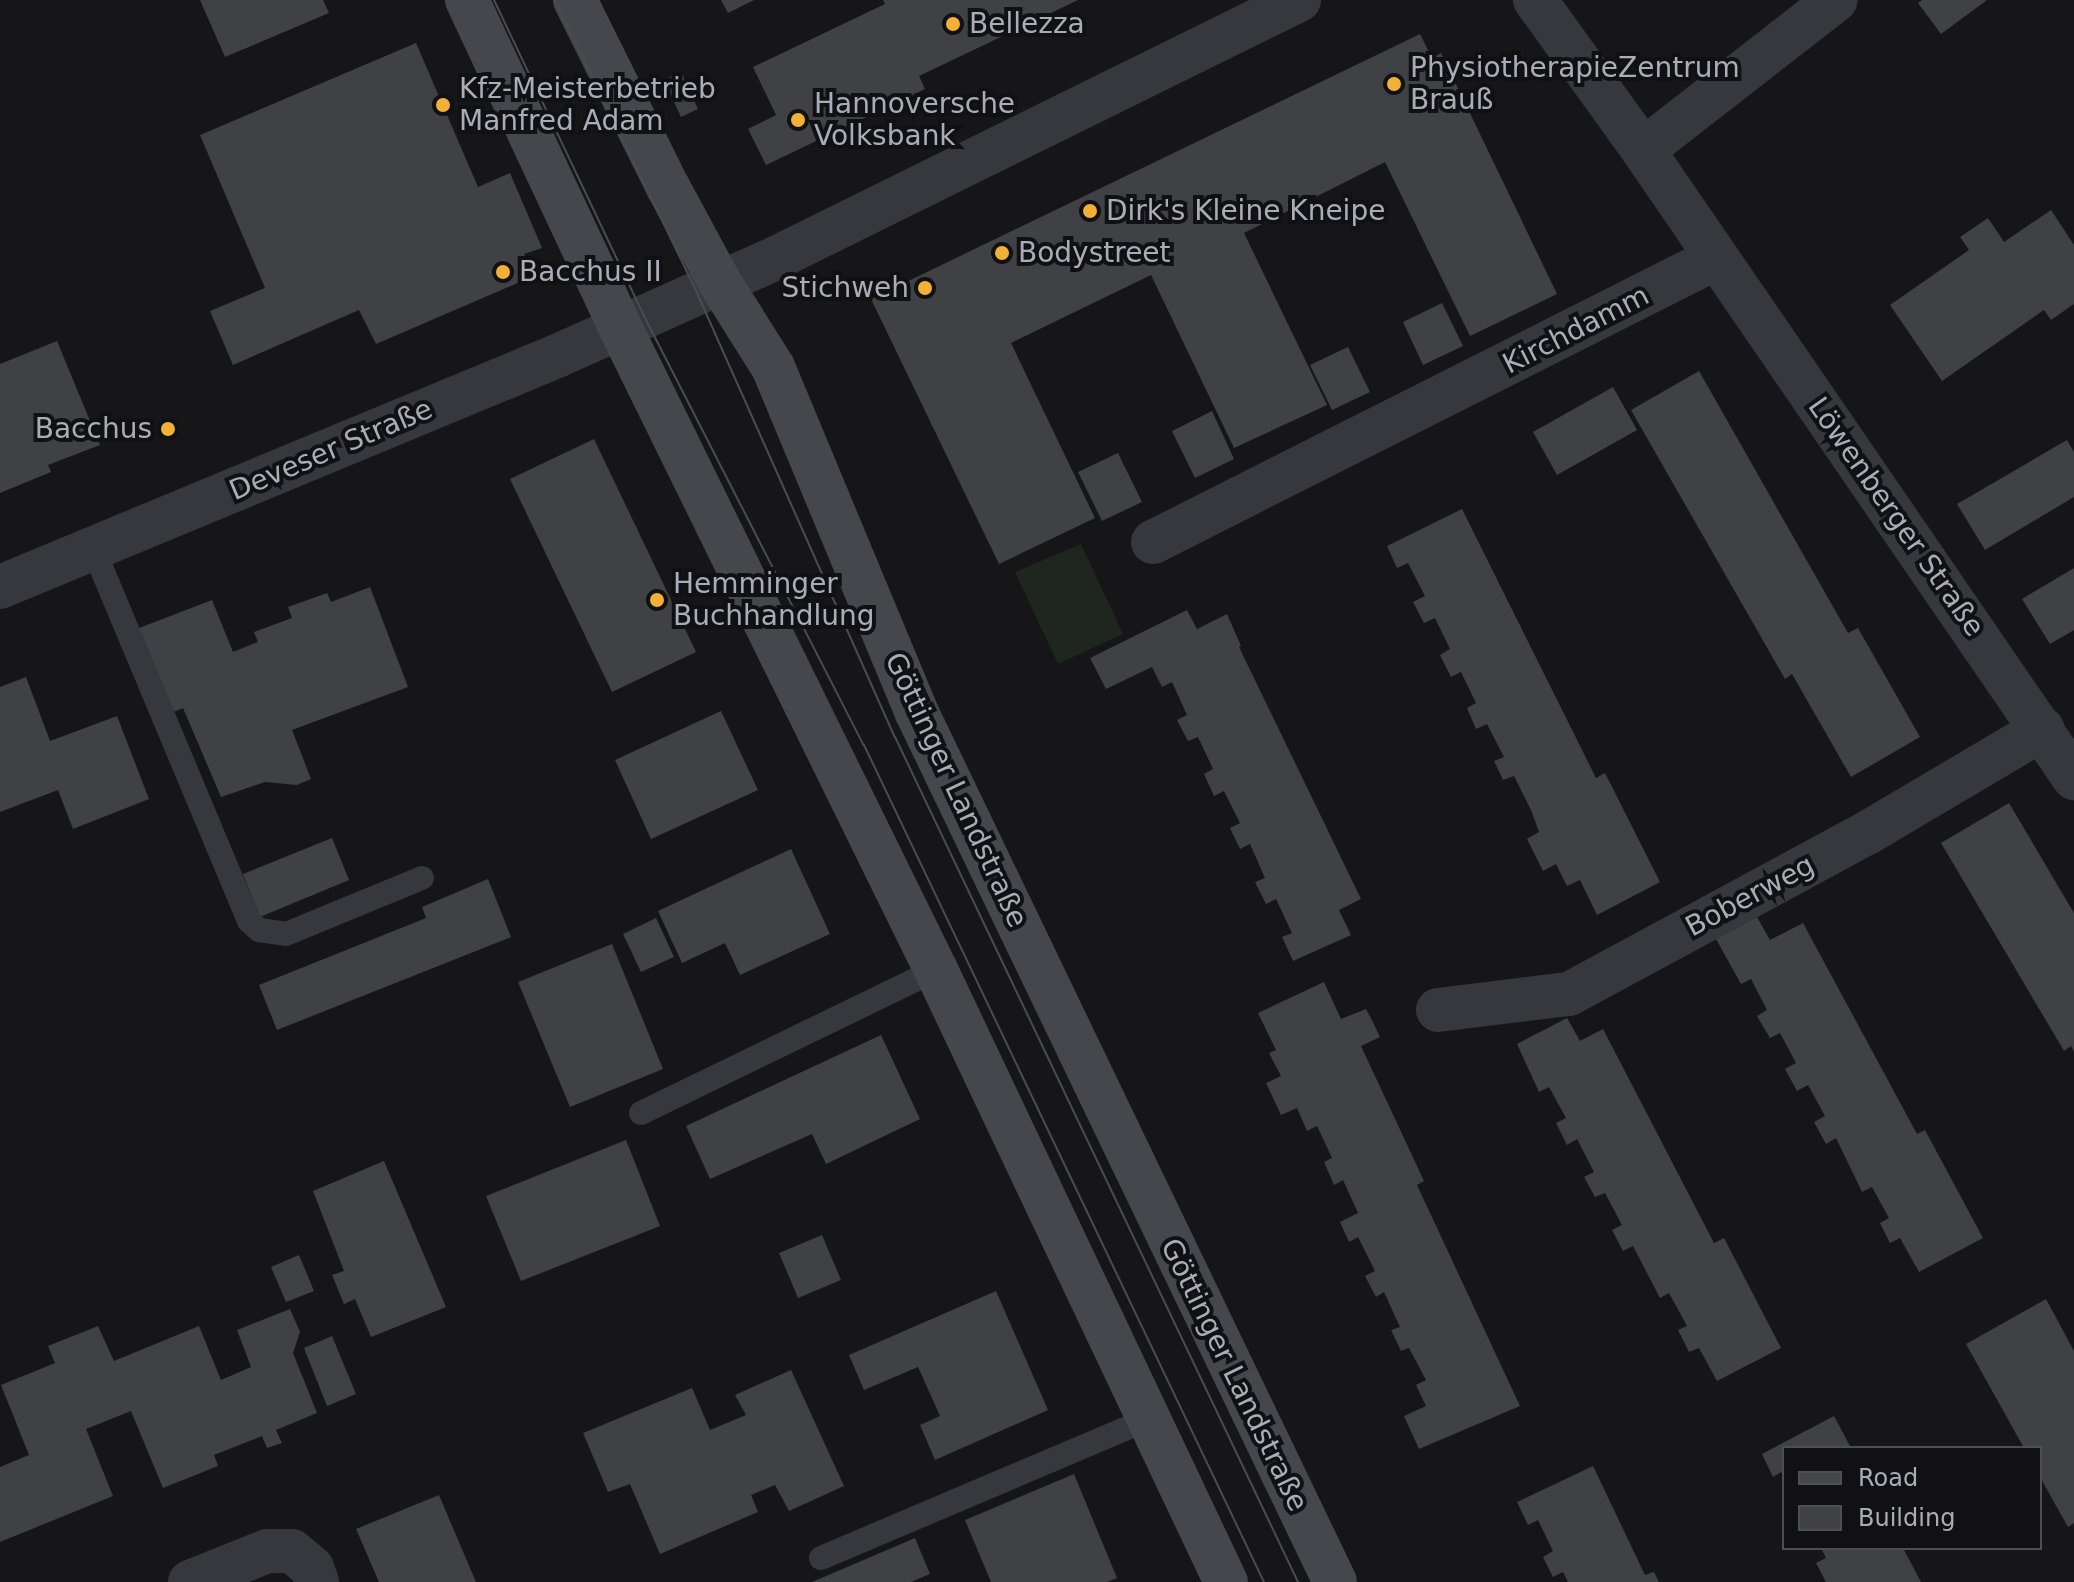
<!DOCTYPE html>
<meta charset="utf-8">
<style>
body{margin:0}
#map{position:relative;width:2074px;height:1582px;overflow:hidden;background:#161618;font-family:"DejaVu Sans",sans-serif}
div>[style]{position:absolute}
.green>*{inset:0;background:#1e261f}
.building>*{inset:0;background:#404145}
.lane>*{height:24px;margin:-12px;padding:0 12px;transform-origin:12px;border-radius:12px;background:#37383d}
.street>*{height:44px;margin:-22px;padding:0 22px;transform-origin:22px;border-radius:22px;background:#37383d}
.secondary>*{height:44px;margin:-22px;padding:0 22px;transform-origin:22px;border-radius:22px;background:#45474d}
.tram>*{height:2px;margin:-1px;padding:0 1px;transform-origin:1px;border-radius:1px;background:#4a4c52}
.dots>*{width:22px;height:22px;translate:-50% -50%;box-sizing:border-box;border:4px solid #111113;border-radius:50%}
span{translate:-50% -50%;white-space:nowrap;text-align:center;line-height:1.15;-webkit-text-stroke:8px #111113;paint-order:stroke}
.poi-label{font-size:28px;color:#a8adb8}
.left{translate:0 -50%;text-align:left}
.right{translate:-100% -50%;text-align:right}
.street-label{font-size:28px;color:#a8adb8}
.legend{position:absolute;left:1782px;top:1446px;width:260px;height:104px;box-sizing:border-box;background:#111113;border:2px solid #4d4f55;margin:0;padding:10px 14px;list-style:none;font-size:24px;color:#a8adb8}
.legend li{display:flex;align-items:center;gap:16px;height:40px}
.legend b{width:40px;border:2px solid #4d4f55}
</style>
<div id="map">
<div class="green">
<i style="clip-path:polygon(1081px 544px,1123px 634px,1058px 664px,1015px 572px)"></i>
</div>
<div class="building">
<i style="clip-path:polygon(200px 0,323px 0,329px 13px,225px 57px)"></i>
<i style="clip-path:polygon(721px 0,754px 0,728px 13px)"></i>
<i style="clip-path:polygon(883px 0,1078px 0,919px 76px,925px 89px,766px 165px,748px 129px,776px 115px,753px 67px,885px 4px)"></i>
<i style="clip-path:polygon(1922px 0,1987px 0,1941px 34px,1918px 3px)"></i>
<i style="clip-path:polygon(1420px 34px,1432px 58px,1441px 53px,1557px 294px,1470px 336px,1385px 162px,1244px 233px,1327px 405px,1234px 448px,1151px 275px,1011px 343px,1095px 518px,999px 564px,871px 299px)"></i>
<i style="clip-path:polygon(416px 43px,478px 187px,510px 173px,542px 248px,524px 254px,534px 276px,376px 344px,359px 310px,233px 365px,210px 311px,265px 288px,200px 135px)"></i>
<i style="clip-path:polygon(681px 72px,698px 109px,681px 117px,664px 80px)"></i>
<i style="clip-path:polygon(2051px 210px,2074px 245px,2074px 304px,2051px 320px,2044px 310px,1942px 381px,1890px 305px,1969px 250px,1960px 237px,1988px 218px,2004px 242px)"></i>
<i style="clip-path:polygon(1442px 303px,1463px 346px,1423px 365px,1403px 322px)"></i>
<i style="clip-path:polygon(57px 341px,100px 445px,48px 465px,51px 472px,0 493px,0 364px)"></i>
<i style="clip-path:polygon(1348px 347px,1370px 392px,1332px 410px,1310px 365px)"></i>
<i style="clip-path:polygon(1699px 371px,1848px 633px,1858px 628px,1920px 737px,1851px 777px,1792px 674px,1785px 679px,1631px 410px)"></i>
<i style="clip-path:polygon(1613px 387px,1637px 430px,1557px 475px,1533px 432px)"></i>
<i style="clip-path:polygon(1212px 411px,1234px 459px,1195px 478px,1172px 431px)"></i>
<i style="clip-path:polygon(594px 439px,696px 652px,612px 692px,510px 479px)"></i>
<i style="clip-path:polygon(2067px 440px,2074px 452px,2074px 497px,1985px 550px,1957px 504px)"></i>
<i style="clip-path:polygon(1118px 453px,1142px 502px,1102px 521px,1078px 472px)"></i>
<i style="clip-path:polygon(1462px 509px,1596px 778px,1605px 773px,1660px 882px,1597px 915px,1580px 880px,1567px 886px,1556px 864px,1543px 871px,1527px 839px,1539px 832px,1531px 810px,1514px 776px,1503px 780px,1494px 761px,1504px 757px,1487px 724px,1476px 729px,1467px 708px,1476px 703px,1461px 672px,1451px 677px,1440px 655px,1450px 649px,1435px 618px,1424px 623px,1413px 602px,1425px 596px,1408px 563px,1397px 568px,1387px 546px)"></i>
<i style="clip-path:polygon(2074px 568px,2074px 630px,2050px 644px,2022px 599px)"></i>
<i style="clip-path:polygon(370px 587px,408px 687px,292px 730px,311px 779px,297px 785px,265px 782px,221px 797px,183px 708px,167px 715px,134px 630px,212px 600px,233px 652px,258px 642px,254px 632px,292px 618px,288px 607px,327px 593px,331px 602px)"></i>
<i style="clip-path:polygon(1187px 610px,1197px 629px,1227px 614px,1241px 646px,1239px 647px,1361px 899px,1339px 910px,1351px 935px,1293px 961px,1282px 937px,1292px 933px,1276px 899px,1266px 904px,1255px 882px,1265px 878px,1250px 844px,1240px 849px,1230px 828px,1240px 823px,1224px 791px,1214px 796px,1204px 774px,1213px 769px,1198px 737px,1188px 741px,1177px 720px,1187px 715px,1172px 682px,1162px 687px,1152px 667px,1106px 689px,1090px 658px)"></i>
<i style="clip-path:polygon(26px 677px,50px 741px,117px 716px,149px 799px,73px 829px,58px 790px,0 812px,0 687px)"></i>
<i style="clip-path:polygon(721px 711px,758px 790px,651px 839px,615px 760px)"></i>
<i style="clip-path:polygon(2009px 803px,2074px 913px,2074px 1052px,2071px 1046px,2064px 1051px,1941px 843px)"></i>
<i style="clip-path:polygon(332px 838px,349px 880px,260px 917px,243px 874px)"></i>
<i style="clip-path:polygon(791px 849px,830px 934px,740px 975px,725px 943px,682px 963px,658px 911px)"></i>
<i style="clip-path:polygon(488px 879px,511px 937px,277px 1030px,259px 985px,426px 918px,422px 907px)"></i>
<i style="clip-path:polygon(1757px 917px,1770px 940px,1803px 923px,1917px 1134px,1925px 1130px,1983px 1238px,1919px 1272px,1900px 1238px,1890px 1243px,1880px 1223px,1889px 1218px,1872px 1187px,1862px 1192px,1836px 1138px,1826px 1144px,1814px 1122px,1825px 1116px,1808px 1085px,1797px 1091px,1785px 1069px,1796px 1063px,1780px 1033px,1770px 1038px,1757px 1016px,1767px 1010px,1751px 979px,1741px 984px,1716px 939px)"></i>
<i style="clip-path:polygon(656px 918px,674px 957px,641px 972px,623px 934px)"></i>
<i style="clip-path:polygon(612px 944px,663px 1069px,570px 1107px,518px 982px)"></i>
<i style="clip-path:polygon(1324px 982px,1341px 1019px,1366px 1009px,1374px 1024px,1380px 1037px,1361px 1046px,1424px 1181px,1417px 1185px,1520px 1406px,1419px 1449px,1404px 1416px,1426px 1406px,1416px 1385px,1426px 1380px,1409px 1348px,1401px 1351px,1391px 1330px,1400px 1327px,1384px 1292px,1376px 1297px,1365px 1276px,1375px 1271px,1358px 1237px,1349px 1242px,1340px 1222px,1358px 1213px,1343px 1180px,1334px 1185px,1324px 1162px,1332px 1158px,1317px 1126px,1307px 1131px,1297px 1108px,1281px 1115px,1266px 1083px,1281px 1076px,1269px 1053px,1276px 1050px,1258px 1013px)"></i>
<i style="clip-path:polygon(1567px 1018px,1580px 1041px,1603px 1029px,1714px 1243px,1724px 1238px,1781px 1348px,1717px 1381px,1699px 1348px,1689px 1352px,1678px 1330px,1687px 1326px,1669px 1293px,1660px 1298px,1633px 1246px,1623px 1251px,1612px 1230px,1622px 1225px,1605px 1193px,1595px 1197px,1584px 1177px,1594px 1172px,1577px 1139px,1567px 1145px,1556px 1123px,1566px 1118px,1549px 1087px,1539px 1092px,1517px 1044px)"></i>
<i style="clip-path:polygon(881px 1035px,920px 1119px,826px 1164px,812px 1134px,710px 1179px,686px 1126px)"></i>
<i style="clip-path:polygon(626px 1140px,660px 1226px,521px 1281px,486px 1196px)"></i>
<i style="clip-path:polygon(384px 1161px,446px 1307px,371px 1337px,355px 1299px,344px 1304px,332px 1275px,344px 1271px,313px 1191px)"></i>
<i style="clip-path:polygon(822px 1235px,841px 1280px,798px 1298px,779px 1253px)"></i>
<i style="clip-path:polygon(299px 1255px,314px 1291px,286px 1302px,271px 1267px)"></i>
<i style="clip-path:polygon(996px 1291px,1048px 1410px,935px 1460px,920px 1425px,940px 1416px,918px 1367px,864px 1390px,849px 1355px)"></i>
<i style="clip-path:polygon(2046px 1299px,2074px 1351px,2074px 1523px,2068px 1527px,2040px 1477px,2040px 1448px,2024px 1448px,1966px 1344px)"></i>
<i style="clip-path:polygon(290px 1309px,300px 1332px,293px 1353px,317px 1413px,276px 1430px,282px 1443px,267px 1448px,262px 1436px,214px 1455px,218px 1466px,163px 1488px,131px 1411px,86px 1429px,113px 1496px,0 1542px,0 1467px,29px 1455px,1px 1385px,55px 1363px,48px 1346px,98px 1326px,114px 1361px,199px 1326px,221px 1380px,251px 1367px,237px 1330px)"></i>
<i style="clip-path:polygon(332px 1336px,356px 1394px,327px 1406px,304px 1348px)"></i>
<i style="clip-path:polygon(791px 1370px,844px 1486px,789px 1511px,775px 1485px,751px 1495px,758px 1512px,660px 1554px,630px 1484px,608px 1492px,583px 1433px,692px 1388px,710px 1430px,746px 1415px,735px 1395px)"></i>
<i style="clip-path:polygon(1834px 1416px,1851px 1448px,1784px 1448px,1784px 1477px,1781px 1472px,1773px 1477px,1762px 1454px)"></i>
<i style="clip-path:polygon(1593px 1466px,1645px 1575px,1654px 1572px,1659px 1582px,1568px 1582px,1563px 1572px,1553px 1577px,1543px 1557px,1553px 1551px,1538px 1520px,1528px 1525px,1517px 1502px)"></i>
<i style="clip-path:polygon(1074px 1474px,1117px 1578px,1107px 1582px,991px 1582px,965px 1520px)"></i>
<i style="clip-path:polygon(439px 1495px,476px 1582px,379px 1582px,356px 1529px)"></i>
<i style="clip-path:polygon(915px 1538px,930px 1574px,911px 1582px,812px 1582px)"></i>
<i style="clip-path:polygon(1821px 1548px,1903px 1548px,1921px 1582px,1826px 1582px,1816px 1563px,1826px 1558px)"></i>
</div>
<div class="lane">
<i style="left:93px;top:548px;width:404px;rotate:67.3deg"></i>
<i style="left:249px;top:921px;width:13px;rotate:42deg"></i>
<i style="left:259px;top:930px;width:27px;rotate:8deg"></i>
<i style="left:286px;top:934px;width:147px;rotate:-22.4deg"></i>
<i style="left:641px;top:1113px;width:328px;rotate:-25.9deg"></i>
<i style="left:821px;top:1558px;width:355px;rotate:-23deg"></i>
</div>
<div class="street">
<i style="left:1535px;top:0;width:185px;rotate:54.2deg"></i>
<i style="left:1643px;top:150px;width:762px;rotate:55.54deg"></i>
<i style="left:1643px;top:150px;width:244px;rotate:-37.9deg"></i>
<i style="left:1153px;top:542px;width:631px;rotate:-26.77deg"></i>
<i style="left:0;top:587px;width:603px;rotate:-22.52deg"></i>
<i style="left:557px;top:356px;width:242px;rotate:-24.1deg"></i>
<i style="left:778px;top:257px;width:581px;rotate:-26.26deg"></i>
<i style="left:1438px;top:1010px;width:132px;rotate:-7deg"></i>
<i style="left:1569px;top:994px;width:339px;rotate:-28.4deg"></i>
<i style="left:1867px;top:833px;width:204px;rotate:-30.6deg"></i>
<i style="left:190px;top:1582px;width:83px;rotate:-21.9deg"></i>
<i style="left:267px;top:1551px;width:25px"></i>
<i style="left:292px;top:1551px;width:26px;rotate:40deg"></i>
<i style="left:312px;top:1568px;width:15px;rotate:70deg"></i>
</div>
<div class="secondary">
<i style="left:467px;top:0;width:361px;rotate:64.9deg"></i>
<i style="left:620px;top:327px;width:716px;rotate:63.83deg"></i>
<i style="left:936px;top:970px;width:677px;rotate:64.65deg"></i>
<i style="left:575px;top:0;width:209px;rotate:63.6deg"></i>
<i style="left:668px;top:187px;width:109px;rotate:61.6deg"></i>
<i style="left:720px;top:283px;width:99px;rotate:57.8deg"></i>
<i style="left:773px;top:367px;width:375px;rotate:67.4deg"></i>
<i style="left:917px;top:713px;width:964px;rotate:64.31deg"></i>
</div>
<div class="tram">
<i style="left:494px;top:0;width:350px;rotate:64.6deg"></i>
<i style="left:644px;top:316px;width:482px;rotate:62.9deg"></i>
<i style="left:864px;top:745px;width:928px;rotate:64.46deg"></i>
<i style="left:555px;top:0;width:326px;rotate:64.1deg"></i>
<i style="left:697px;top:293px;width:486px;rotate:66deg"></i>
<i style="left:895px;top:737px;width:936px;rotate:64.5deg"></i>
</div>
<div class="dots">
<i style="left:953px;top:24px;background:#f2b134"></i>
<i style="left:1394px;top:84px;background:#f2b134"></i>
<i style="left:443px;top:105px;background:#f2b134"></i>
<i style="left:798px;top:120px;background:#f2b134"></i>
<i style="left:1090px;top:211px;background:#f2b134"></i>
<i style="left:1002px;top:253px;background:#f2b134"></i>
<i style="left:503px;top:272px;background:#f2b134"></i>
<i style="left:925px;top:288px;background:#f2b134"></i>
<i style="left:168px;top:429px;background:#f2b134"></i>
<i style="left:657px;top:600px;background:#f2b134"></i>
</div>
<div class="poi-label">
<span class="left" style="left:969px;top:24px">Bellezza</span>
<span class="left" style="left:1410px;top:84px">PhysiotherapieZentrum<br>Brauß</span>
<span class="left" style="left:459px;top:105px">Kfz-Meisterbetrieb<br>Manfred Adam</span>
<span class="left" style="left:814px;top:120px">Hannoversche<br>Volksbank</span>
<span class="left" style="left:1106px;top:211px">Dirk's Kleine Kneipe</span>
<span class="left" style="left:1018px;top:253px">Bodystreet</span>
<span class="left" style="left:519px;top:272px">Bacchus II</span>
<span class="right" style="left:909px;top:288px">Stichweh</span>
<span class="right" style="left:152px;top:429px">Bacchus</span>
<span class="left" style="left:673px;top:600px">Hemminger<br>Buchhandlung</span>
</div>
<div class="street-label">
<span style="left:1576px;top:330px;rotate:-27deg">Kirchdamm</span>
<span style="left:331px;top:450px;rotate:-23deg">Deveser Straße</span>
<span style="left:1896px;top:517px;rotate:55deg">Löwenberger Straße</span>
<span style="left:956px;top:790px;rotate:65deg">Göttinger Landstraße</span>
<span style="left:1750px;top:896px;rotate:-28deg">Boberweg</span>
<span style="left:1234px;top:1375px;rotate:64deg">Göttinger Landstraße</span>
</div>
<ul class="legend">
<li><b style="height:10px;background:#45474d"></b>Road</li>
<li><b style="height:22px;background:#404145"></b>Building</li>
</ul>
</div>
